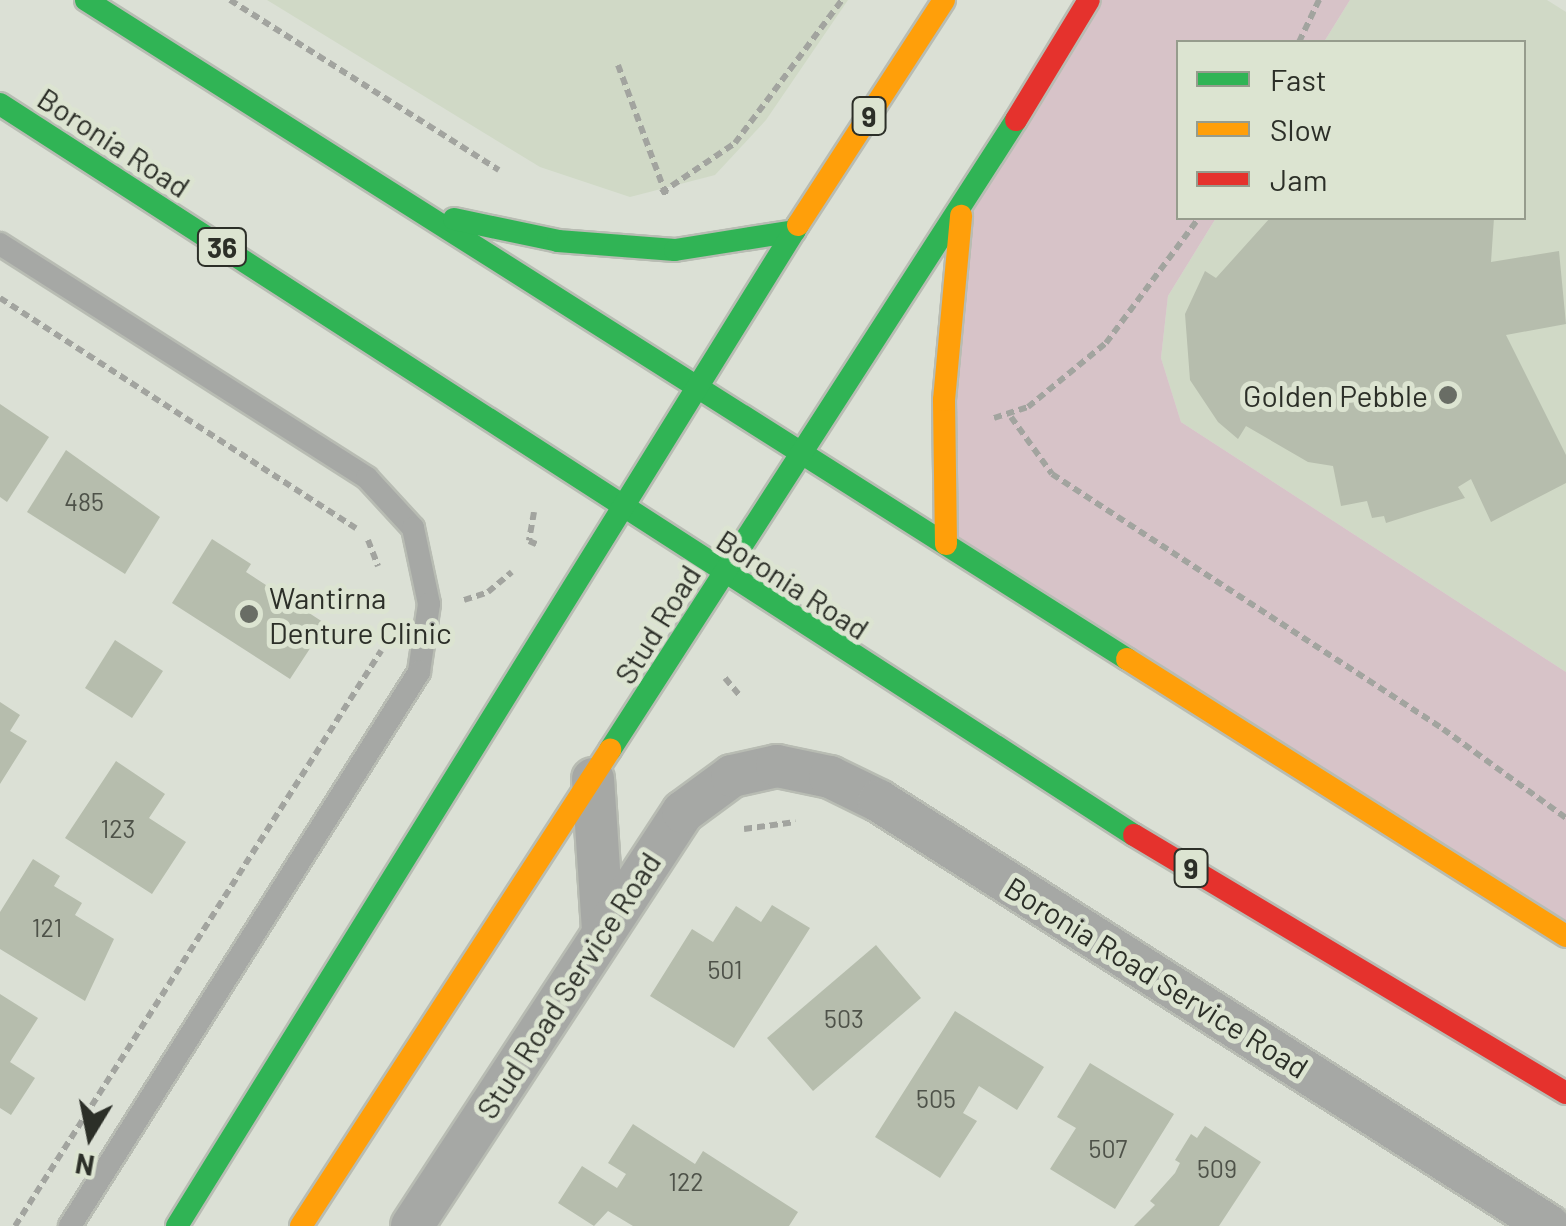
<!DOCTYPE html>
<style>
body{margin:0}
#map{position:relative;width:1566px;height:1226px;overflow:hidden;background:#dbe0d5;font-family:Barlow,sans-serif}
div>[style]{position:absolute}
.built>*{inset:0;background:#d0d9c6}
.green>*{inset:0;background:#d7c3c8}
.building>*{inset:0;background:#b6bdad}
.path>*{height:6px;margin-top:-3px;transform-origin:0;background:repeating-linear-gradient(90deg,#a2a49f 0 8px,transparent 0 13px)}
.roads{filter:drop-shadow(2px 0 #b8bcb3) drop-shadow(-2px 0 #b8bcb3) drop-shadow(0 2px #b8bcb3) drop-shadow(0 -2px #b8bcb3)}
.lane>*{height:22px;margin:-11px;padding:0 11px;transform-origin:11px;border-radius:11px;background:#a6a8a5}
.street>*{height:42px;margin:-21px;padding:0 21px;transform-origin:21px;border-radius:21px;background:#a6a8a5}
.fast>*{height:22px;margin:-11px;padding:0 11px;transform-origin:11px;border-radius:11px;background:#30b455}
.slow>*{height:22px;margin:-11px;padding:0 11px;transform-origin:11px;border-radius:11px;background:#ff9f0a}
.jam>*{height:22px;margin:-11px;padding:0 11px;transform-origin:11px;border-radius:11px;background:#e5322d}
.dots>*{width:28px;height:28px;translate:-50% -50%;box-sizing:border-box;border:5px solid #dce4d1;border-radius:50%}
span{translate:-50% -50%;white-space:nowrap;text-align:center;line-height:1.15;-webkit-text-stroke:10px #dce4d1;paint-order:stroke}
.number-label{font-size:25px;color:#4e5249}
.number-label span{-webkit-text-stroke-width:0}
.shield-label span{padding:2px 8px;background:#dce4d1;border:2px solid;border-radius:8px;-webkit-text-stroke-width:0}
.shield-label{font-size:28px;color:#2c2f28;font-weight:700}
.street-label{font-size:30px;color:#2c2f28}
.poi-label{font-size:30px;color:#2c2f28}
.right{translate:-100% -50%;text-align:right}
.left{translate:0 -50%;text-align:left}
.legend{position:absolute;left:1176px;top:40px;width:350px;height:180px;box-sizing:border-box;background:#dce4d1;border:2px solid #969c8d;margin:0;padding:12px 18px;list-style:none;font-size:30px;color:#2c2f28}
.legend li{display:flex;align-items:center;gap:20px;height:50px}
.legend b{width:50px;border:2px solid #969c8d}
.north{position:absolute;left:40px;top:1086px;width:100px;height:100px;-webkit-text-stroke:8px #dce4d1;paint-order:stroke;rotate:190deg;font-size:28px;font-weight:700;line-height:40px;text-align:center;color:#2c2f28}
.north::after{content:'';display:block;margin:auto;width:35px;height:45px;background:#2c2f28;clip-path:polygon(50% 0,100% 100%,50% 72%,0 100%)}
</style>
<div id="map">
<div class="built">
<i style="clip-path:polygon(267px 0,848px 0,766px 120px,715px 175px,630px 197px,540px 167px)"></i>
<i style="clip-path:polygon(1350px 0,1547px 0,1566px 12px,1566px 672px,1181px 422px,1161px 358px,1168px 296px,1216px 218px,1524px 218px,1524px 42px,1324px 42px)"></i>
</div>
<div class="green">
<i style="clip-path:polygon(1089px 0,1350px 0,1324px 42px,1178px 42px,1178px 218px,1216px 218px,1168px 296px,1161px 358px,1181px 422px,1566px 672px,1566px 936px,946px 544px,962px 208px)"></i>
</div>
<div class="building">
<i style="clip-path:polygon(1270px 218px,1494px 218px,1491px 262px,1559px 251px,1566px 324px,1506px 335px,1566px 455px,1566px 483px,1491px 522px,1471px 479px,1458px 487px,1465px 498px,1386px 523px,1384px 516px,1372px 518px,1367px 501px,1341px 506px,1333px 466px,1308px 462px,1246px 426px,1238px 439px,1218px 422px,1190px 380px,1185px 314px,1205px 271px,1216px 278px)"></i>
<i style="clip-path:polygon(0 404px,49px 437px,7px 502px,0 497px)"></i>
<i style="clip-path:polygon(66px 450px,160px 517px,125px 574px,27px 512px)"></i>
<i style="clip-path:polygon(212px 539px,251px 564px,246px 572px,326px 624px,290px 679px,172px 603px)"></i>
<i style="clip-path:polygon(115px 640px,163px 671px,132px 718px,85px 688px)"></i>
<i style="clip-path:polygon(0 702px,20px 715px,10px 731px,27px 741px,0 784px)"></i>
<i style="clip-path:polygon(116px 761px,165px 794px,149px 818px,186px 842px,152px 894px,65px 838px)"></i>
<i style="clip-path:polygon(33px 859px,60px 876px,54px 886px,82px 903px,75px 915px,114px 939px,85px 1001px,0 949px,0 912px)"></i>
<i style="clip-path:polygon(772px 905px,810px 928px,734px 1048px,650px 996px,692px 929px,713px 942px,736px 906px,761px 922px)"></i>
<i style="clip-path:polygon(876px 945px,921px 998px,813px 1091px,767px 1038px)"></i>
<i style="clip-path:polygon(0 994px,38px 1018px,10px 1062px,35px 1078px,11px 1115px,0 1108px)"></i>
<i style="clip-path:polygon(955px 1011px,1044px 1067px,1017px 1110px,979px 1086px,963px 1113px,977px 1121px,940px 1178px,875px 1137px)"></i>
<i style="clip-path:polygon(1090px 1063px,1174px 1114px,1115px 1209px,1050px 1169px,1076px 1128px,1057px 1117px)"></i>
<i style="clip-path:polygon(633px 1124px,695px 1164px,703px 1151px,798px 1212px,789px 1226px,633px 1226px,608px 1211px,594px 1226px,558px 1203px,582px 1166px,617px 1188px,626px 1174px,608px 1163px)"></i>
<i style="clip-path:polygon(1205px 1126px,1261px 1162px,1219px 1226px,1134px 1226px,1155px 1205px,1150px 1201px,1175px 1173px,1180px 1163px,1175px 1160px,1191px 1134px,1197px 1138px)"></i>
</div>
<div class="path">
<i style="left:230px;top:0;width:318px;rotate:32.3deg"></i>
<i style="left:1299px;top:42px;width:47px;rotate:-64.5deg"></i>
<i style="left:618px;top:65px;width:139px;rotate:69.7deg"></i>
<i style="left:661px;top:193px;width:89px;rotate:-34deg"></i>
<i style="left:735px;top:143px;width:179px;rotate:-53.2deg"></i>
<i style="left:0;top:298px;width:424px;rotate:32.9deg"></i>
<i style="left:1011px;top:417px;width:70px;rotate:54.3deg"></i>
<i style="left:1052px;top:474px;width:467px;rotate:33.1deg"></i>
<i style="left:1443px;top:729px;width:152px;rotate:35.9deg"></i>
<i style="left:994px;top:418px;width:36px;rotate:-18deg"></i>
<i style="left:1028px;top:407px;width:101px;rotate:-39.4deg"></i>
<i style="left:1106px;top:343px;width:156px;rotate:-53.4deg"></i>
<i style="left:534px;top:512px;width:29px;rotate:100deg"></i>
<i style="left:529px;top:541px;width:8px;rotate:23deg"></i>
<i style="left:368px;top:540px;width:28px;rotate:69deg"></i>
<i style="left:464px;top:600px;width:25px;rotate:-18deg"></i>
<i style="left:488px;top:592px;width:31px;rotate:-40deg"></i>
<i style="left:725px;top:678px;width:23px;rotate:50deg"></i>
<i style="left:744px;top:829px;width:52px;rotate:-7.7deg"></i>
<i style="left:15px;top:1226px;width:682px;rotate:-57.52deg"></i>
</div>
<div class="roads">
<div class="lane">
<i style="left:0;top:244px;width:435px;rotate:32.5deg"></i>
<i style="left:367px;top:478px;width:68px;rotate:47.4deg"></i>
<i style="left:413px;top:528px;width:78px;rotate:78.1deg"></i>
<i style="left:429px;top:604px;width:69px;rotate:98.4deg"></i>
<i style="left:419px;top:672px;width:655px;rotate:122.21deg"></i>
</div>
<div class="street">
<i style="left:593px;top:779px;width:152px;rotate:86.2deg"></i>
<i style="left:412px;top:1226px;width:495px;rotate:-56.8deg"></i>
<i style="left:683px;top:812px;width:61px;rotate:-36.3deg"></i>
<i style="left:732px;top:776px;width:46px;rotate:-12.5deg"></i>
<i style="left:777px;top:766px;width:54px;rotate:11.7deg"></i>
<i style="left:830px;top:777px;width:55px;rotate:26.1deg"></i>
<i style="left:879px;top:801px;width:793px;rotate:32.39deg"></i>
</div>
<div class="fast">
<i style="left:86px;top:0;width:1232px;rotate:32.34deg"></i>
<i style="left:0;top:104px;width:1349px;rotate:32.81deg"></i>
<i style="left:454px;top:219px;width:106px;rotate:11.9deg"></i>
<i style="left:558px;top:241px;width:117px;rotate:4.4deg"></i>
<i style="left:675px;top:250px;width:121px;rotate:-9deg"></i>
<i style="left:610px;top:750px;width:749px;rotate:-57.2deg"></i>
<i style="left:177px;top:1226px;width:1178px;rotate:-58.19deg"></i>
</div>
<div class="slow">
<i style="left:798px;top:225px;width:268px;rotate:-57deg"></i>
<i style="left:946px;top:544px;width:144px;rotate:-90.8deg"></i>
<i style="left:944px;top:400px;width:185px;rotate:-84.7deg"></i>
<i style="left:1127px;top:659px;width:519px;rotate:32.25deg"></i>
<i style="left:301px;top:1226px;width:568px;rotate:-57.01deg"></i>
</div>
<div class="jam">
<i style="left:1016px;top:120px;width:140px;rotate:-58.7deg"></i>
<i style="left:1134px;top:835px;width:503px;rotate:30.85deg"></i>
</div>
</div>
<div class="dots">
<i style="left:1448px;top:395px;background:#696d65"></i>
<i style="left:249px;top:614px;background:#696d65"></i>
</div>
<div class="number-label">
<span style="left:84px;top:501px">485</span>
<span style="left:118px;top:828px">123</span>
<span style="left:47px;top:927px">121</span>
<span style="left:725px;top:969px">501</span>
<span style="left:844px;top:1018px">503</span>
<span style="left:936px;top:1098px">505</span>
<span style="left:1108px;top:1148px">507</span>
<span style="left:1217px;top:1168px">509</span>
<span style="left:686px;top:1181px">122</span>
</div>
<div class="shield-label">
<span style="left:869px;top:116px">9</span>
<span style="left:222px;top:247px">36</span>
<span style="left:1191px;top:868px">9</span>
</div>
<div class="street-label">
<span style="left:114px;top:142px;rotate:33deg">Boronia Road</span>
<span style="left:793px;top:584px;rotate:33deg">Boronia Road</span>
<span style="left:657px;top:624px;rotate:-58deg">Stud Road</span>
<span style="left:1157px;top:977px;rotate:32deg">Boronia Road Service Road</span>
<span style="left:568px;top:985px;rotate:-57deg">Stud Road Service Road</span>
</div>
<div class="poi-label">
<span class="right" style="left:1428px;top:395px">Golden Pebble</span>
<span class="left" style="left:269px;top:614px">Wantirna<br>Denture Clinic</span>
</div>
<ul class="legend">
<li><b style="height:12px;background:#30b455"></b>Fast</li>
<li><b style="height:12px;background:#ff9f0a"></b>Slow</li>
<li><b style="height:12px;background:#e5322d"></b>Jam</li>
</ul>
<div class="north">N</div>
</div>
